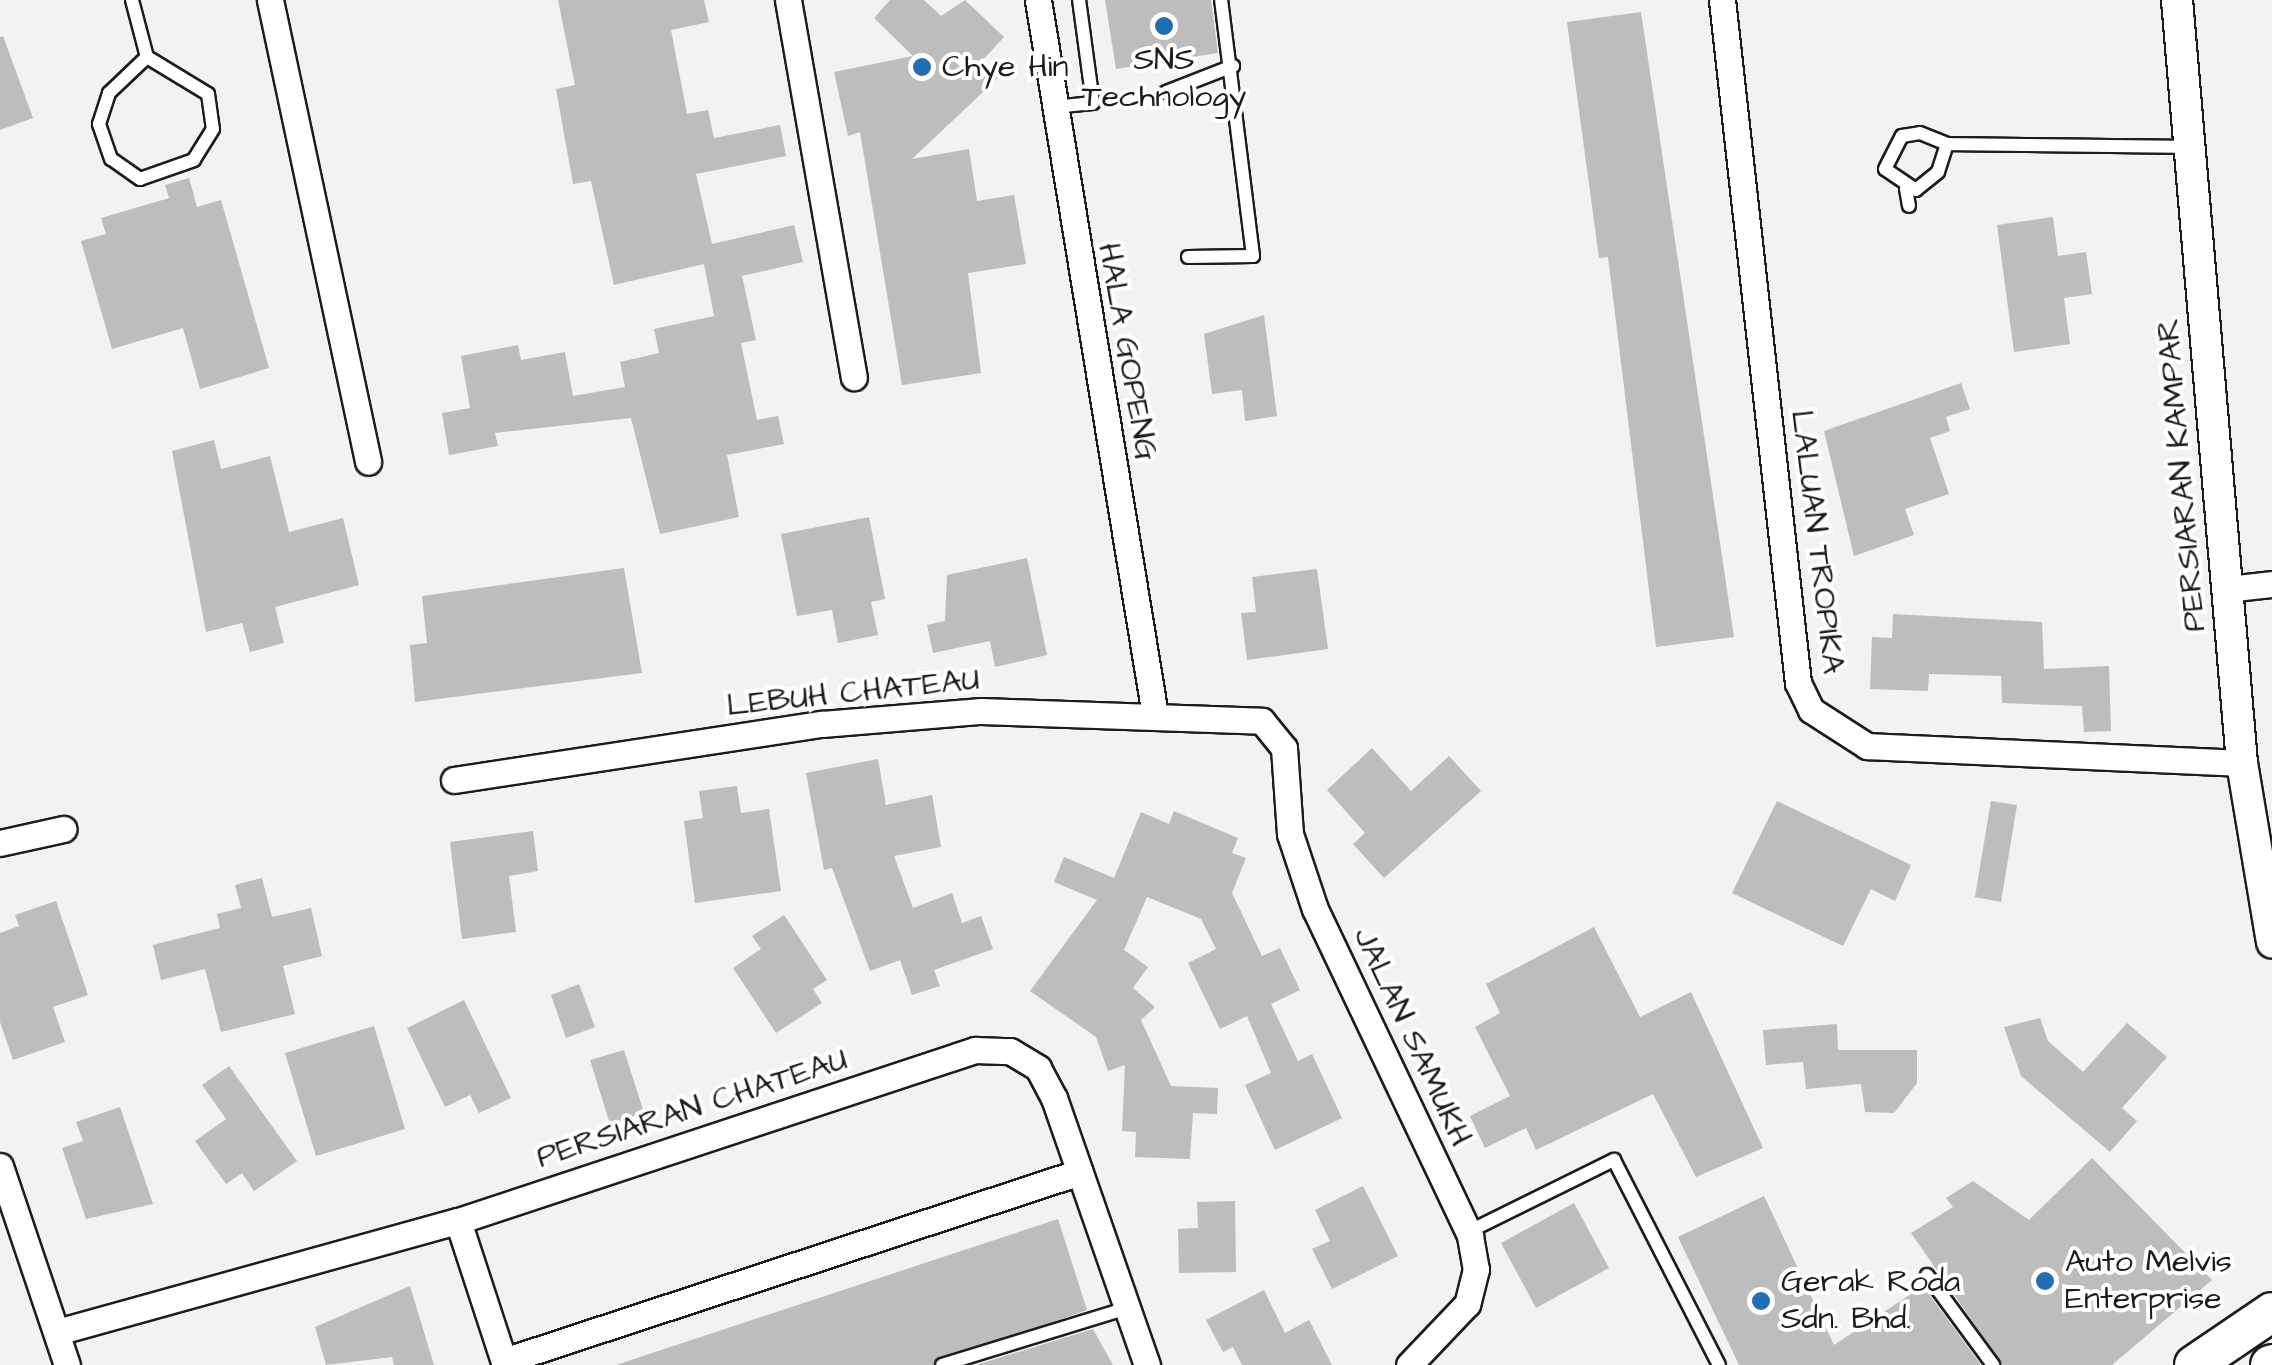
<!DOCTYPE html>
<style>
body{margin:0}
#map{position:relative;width:2272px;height:1365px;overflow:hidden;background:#f2f2f2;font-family:"Architects Daughter",sans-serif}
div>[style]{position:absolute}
.building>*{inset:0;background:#bdbdbd}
.roads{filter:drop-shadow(2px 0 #1c1c1c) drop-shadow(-2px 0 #1c1c1c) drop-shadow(0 2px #1c1c1c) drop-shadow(0 -2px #1c1c1c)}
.service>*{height:12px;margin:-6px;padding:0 6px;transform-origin:6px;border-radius:6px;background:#fff}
.minor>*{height:25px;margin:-12.5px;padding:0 12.5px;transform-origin:12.5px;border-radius:12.5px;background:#fff}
.tertiary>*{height:30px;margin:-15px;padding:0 15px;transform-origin:15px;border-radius:15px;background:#fff}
.primary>*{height:38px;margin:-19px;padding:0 19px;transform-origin:19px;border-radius:19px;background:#fff}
.dots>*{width:28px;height:28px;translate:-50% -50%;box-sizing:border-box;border:5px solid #fff;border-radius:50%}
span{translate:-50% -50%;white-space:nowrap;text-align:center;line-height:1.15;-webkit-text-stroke:8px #fff;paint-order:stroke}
.poi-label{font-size:32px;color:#1c1c1c}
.left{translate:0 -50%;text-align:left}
.street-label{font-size:32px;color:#1c1c1c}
</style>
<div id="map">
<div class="building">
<i style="clip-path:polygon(558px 0,704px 0,709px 22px,671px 30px,687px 114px,708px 110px,714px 138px,780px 125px,786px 156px,696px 174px,712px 244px,794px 225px,803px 262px,742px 276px,756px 340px,741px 343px,757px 420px,778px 416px,784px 444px,727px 455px,739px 517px,660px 534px,631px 418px,495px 433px,498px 446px,449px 455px,442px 413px,470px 408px,461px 356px,518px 345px,521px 360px,565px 352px,573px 396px,625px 387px,620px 362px,659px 353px,654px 329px,714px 316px,704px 264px,614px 285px,591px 181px,573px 184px,556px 89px,575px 85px)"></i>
<i style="clip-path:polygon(890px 0,924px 0,941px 16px,965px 0,1004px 37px,981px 62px,999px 77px,912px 159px,969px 149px,977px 201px,1014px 195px,1026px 264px,968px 273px,981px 373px,902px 385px,860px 132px,848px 136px,834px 72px,913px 56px,874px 18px)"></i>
<i style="clip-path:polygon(1105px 0,1211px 0,1218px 53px,1116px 69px)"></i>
<i style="clip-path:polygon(1641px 12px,1734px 637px,1656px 647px,1608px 257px,1599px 258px,1567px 22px)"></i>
<i style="clip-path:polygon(3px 36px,33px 118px,0 130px,0 37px)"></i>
<i style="clip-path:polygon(189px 178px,197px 207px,221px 200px,269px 368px,200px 389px,183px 328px,112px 349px,81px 241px,106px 234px,101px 218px,169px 198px,165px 185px)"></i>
<i style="clip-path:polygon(2053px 217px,2058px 256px,2086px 252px,2092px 294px,2064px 298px,2070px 344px,2014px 352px,1997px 225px)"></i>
<i style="clip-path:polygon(1264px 315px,1277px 416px,1245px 421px,1242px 390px,1212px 394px,1204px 334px)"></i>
<i style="clip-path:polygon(1961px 383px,1970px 409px,1946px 417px,1950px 431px,1930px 438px,1949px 494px,1905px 509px,1914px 535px,1854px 556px,1824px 431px)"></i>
<i style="clip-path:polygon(214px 440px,221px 469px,270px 456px,289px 532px,343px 518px,359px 585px,275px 607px,284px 643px,250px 652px,242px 623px,206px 632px,172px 451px)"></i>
<i style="clip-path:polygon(869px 517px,885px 599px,871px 602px,878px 635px,838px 643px,832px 610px,797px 616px,781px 534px)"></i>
<i style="clip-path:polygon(1027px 558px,1047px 655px,995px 667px,990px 641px,933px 653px,927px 625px,945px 621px,947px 575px)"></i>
<i style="clip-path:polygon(624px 568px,642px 673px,415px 702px,410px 645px,427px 643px,422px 596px)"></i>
<i style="clip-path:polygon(1317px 569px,1328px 649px,1247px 660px,1241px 613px,1256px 612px,1252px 577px)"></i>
<i style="clip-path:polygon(1893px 614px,2042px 622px,2044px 669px,2109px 666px,2111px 731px,2084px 732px,2082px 706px,2002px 703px,2001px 676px,1929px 674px,1928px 691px,1870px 689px,1872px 637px,1892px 638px)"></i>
<i style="clip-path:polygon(1372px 748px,1411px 791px,1449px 756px,1481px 791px,1384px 878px,1353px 844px,1365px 833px,1327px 790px)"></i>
<i style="clip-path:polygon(878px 759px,886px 805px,932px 795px,941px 847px,894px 856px,913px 908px,952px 893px,962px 923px,981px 916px,993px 949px,934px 970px,940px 986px,912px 995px,900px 960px,870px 971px,832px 868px,824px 870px,806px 773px)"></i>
<i style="clip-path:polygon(737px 786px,741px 813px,769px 809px,781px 891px,695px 903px,684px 821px,703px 818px,699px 791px)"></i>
<i style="clip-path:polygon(1777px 801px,1911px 865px,1895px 901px,1871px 889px,1843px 946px,1732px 893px)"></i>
<i style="clip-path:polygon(1991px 801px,2017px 805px,2001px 902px,1975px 897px)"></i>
<i style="clip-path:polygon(1174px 811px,1238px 838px,1232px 853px,1246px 858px,1232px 893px,1262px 956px,1280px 948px,1300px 990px,1271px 1004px,1298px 1061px,1312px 1054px,1342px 1118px,1275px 1150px,1245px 1085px,1271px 1073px,1247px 1016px,1220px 1029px,1188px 963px,1216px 949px,1201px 919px,1147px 897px,1124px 950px,1148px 967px,1133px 988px,1155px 1007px,1141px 1020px,1171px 1086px,1218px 1088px,1217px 1114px,1193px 1113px,1190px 1159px,1135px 1157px,1136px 1132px,1122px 1131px,1125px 1065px,1108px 1071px,1096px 1037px,1030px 991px,1097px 900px,1054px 882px,1064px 857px,1114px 878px,1141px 812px,1169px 824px)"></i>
<i style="clip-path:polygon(533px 831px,538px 871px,509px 876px,516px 932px,462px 939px,450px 842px)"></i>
<i style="clip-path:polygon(262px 878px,272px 917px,311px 908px,322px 956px,283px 966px,295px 1014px,221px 1032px,205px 969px,161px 980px,153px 945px,220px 928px,217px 914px,241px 908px,235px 885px)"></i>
<i style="clip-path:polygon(56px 901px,88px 995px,53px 1007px,65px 1042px,13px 1060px,0 1022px,0 933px,19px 926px,15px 915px)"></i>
<i style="clip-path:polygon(784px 915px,827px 980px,813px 989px,822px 1003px,776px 1033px,733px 968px,761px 949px,752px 936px)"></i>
<i style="clip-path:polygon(1594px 927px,1640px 1017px,1691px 992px,1763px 1148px,1696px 1177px,1653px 1094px,1536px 1150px,1526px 1128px,1485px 1148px,1470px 1116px,1510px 1096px,1475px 1027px,1500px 1013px,1486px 984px)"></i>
<i style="clip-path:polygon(579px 984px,595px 1027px,566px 1038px,551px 995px)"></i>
<i style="clip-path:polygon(464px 1000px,511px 1098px,479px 1113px,470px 1095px,445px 1107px,407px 1028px)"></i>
<i style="clip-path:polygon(2040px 1018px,2048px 1041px,2083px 1072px,2127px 1023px,2167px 1057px,2122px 1108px,2137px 1121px,2110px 1152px,2021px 1076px,2004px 1027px)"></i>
<i style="clip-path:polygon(1837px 1024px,1838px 1050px,1917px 1050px,1917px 1083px,1894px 1113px,1865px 1112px,1861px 1084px,1806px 1089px,1803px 1062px,1766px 1065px,1763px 1030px)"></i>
<i style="clip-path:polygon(374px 1026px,405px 1129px,316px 1156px,285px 1053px)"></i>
<i style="clip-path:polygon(624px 1050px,644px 1113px,610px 1124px,590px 1060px)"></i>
<i style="clip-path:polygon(229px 1066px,297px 1161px,254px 1191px,242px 1173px,226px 1184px,195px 1141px,226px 1119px,202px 1085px)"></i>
<i style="clip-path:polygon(120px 1107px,153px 1204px,86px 1219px,62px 1148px,83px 1141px,76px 1122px)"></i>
<i style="clip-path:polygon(2092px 1158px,2212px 1280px,2112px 1365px,2003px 1365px,1911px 1233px,1953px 1207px,1946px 1198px,1973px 1181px,2029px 1220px)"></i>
<i style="clip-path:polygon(1363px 1186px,1398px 1256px,1332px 1289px,1312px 1249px,1330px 1241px,1315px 1210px)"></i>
<i style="clip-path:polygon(1764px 1196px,1834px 1345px,1923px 1286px,1981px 1365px,1739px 1365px,1678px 1237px)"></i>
<i style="clip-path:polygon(1235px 1201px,1236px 1272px,1179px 1273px,1178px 1229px,1198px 1228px,1197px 1202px)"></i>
<i style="clip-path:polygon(1574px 1203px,1609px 1268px,1536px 1308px,1501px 1243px)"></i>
<i style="clip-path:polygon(1058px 1219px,1087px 1310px,932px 1365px,616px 1365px)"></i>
<i style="clip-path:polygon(410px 1286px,434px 1365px,394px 1365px,392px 1357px,326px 1365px,315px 1327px)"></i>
<i style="clip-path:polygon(1264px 1290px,1285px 1333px,1309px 1320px,1332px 1365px,1242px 1365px,1233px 1347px,1223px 1352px,1206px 1320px)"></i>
<i style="clip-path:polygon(1093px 1329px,1113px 1365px,976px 1365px)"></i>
</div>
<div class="roads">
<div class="service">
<i style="left:132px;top:0;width:59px;rotate:75.3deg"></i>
<i style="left:147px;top:57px;width:71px;rotate:31.2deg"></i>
<i style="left:208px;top:94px;width:35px;rotate:82deg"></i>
<i style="left:213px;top:129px;width:36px;rotate:122deg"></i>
<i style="left:194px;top:160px;width:57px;rotate:160.6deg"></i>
<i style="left:140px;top:179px;width:35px;rotate:-145deg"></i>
<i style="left:111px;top:159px;width:37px;rotate:-109deg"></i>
<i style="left:99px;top:124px;width:33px;rotate:-72deg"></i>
<i style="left:109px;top:93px;width:52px;rotate:-43.5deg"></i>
<i style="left:1166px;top:92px;width:72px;rotate:-21.2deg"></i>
<i style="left:1054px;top:107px;width:39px;rotate:-6deg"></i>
<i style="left:1093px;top:103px;width:104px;rotate:-97.7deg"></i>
<i style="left:1947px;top:144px;width:29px;rotate:108deg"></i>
<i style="left:1938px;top:172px;width:28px;rotate:141deg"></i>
<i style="left:1916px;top:190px;width:37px;rotate:-146deg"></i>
<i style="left:1885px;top:169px;width:37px;rotate:-63deg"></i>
<i style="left:1902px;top:136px;width:18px;rotate:-9deg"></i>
<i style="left:1920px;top:133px;width:29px;rotate:22deg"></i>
<i style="left:1947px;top:144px;width:243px;rotate:0.7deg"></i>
<i style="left:1906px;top:189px;width:17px;rotate:80deg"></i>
<i style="left:1188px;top:257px;width:65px;rotate:-0.9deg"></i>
<i style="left:1253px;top:256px;width:258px;rotate:-97.1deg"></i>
<i style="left:1468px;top:1232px;width:163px;rotate:-26.3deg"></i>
<i style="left:1614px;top:1160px;width:230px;rotate:62.9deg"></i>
<i style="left:1927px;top:1275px;width:112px;rotate:53.7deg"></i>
<i style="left:942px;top:1365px;width:194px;rotate:-17.1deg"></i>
</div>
<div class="minor">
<i style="left:270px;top:0;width:472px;rotate:78deg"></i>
<i style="left:788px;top:0;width:383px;rotate:80.1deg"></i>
<i style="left:1038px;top:0;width:725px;rotate:80.71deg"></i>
<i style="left:1722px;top:0;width:687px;rotate:83.65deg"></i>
<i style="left:1798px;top:683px;width:30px;rotate:64deg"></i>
<i style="left:1811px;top:710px;width:67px;rotate:32.7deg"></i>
<i style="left:1867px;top:746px;width:375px;rotate:2.6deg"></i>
<i style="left:2227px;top:589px;width:45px;rotate:-6.3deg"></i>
<i style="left:454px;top:780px;width:372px;rotate:-8.7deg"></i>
<i style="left:822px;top:724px;width:160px;rotate:-4.7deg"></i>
<i style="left:981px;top:711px;width:281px;rotate:2deg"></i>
<i style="left:1262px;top:721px;width:35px;rotate:51deg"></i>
<i style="left:1284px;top:748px;width:86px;rotate:86deg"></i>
<i style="left:1290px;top:834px;width:79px;rotate:71.6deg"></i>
<i style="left:1315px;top:909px;width:362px;rotate:64.6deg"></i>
<i style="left:1470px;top:1236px;width:34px;rotate:80deg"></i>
<i style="left:1476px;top:1269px;width:36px;rotate:104deg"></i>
<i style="left:1467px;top:1304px;width:84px;rotate:133.6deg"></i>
<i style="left:0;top:843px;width:65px;rotate:-12.5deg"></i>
<i style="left:0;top:1166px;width:210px;rotate:71.4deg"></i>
<i style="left:458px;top:1221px;width:151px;rotate:71.9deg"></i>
<i style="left:57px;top:1332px;width:416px;rotate:-15.5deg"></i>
<i style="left:458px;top:1221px;width:545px;rotate:-18.3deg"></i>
<i style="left:975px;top:1050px;width:35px;rotate:2deg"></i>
<i style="left:1010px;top:1051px;width:33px;rotate:31deg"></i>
<i style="left:1038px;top:1068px;width:34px;rotate:62deg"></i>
<i style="left:1054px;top:1098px;width:283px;rotate:70.8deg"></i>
<i style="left:504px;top:1361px;width:606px;rotate:-18.17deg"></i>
</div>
<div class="tertiary">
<i style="left:2177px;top:0;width:766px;rotate:85.13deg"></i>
<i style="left:2242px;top:763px;width:182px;rotate:80.5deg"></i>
</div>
<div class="primary">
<i style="left:2194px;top:1365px;width:94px;rotate:-34.2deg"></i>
<i style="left:2270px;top:1365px;width:2px;rotate:-27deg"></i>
</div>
</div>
<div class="dots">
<i style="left:1164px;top:26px;background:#1f6fb2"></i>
<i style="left:922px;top:67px;background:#1f6fb2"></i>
<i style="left:2045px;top:1281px;background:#1f6fb2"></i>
<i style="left:1761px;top:1301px;background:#1f6fb2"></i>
</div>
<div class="poi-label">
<span style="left:1164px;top:79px">SNS<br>Technology</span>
<span class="left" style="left:942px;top:67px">Chye Hin</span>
<span class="left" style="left:2065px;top:1281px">Auto Melvis<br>Enterprise</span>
<span class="left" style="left:1781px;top:1301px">Gerak Roda<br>Sdn. Bhd.</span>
</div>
<div class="street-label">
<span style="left:1127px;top:352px;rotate:80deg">HALA GOPENG</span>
<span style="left:2182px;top:475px;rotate:-95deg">PERSIARAN KAMPAR</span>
<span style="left:1817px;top:542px;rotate:83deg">LALUAN TROPIKA</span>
<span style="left:853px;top:693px;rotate:-6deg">LEBUH CHATEAU</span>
<span style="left:1412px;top:1037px;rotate:65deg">JALAN SAMUKH</span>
<span style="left:692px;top:1109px;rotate:-18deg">PERSIARAN CHATEAU</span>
</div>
</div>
